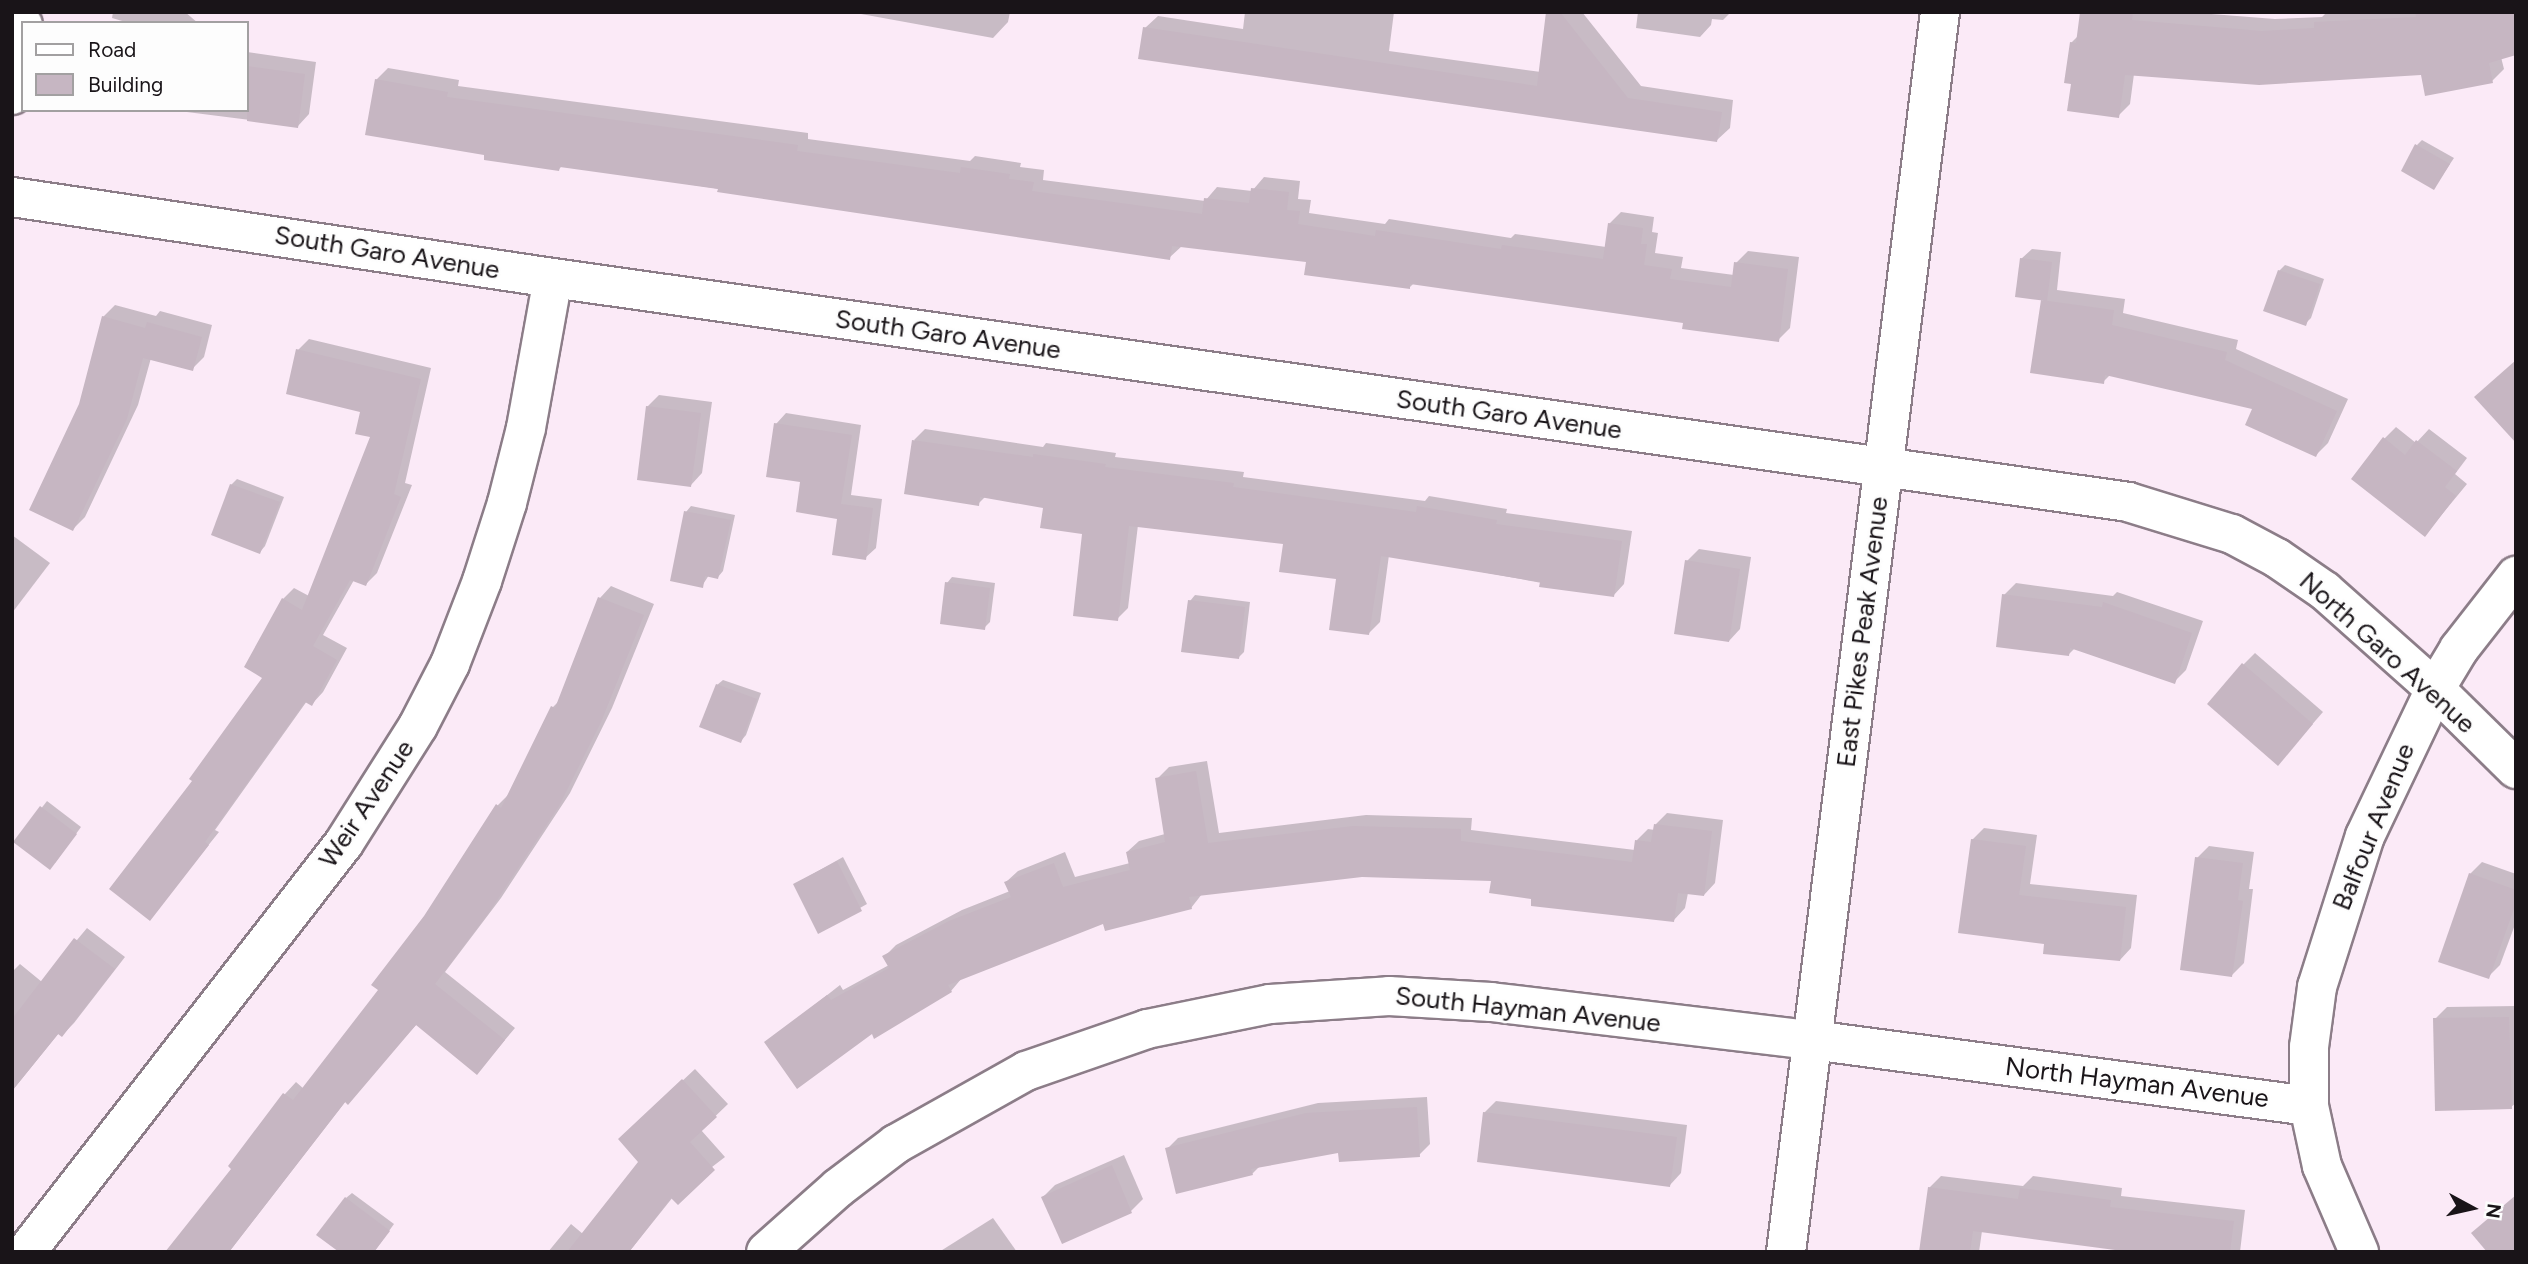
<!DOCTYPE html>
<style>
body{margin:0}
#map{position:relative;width:2528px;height:1264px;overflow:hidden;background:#fbeaf7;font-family:Figtree,sans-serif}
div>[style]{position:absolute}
.shadow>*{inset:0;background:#0003}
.building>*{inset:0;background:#c6b6c2}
.roads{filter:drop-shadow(2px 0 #8c7d88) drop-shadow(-2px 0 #8c7d88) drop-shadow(0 2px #8c7d88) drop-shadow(0 -2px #8c7d88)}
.minor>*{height:38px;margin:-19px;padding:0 19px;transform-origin:19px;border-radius:19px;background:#fff}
.major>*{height:38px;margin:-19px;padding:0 19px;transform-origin:19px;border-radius:19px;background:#fff}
span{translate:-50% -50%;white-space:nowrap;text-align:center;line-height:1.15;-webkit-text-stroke:5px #fdfdfd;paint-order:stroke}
.street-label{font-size:26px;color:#191418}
.frame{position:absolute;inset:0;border:14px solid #191418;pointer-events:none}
.legend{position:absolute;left:21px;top:21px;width:228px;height:91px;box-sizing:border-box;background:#fdfdfd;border:2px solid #a2a0a1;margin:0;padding:9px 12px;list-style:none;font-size:21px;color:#191418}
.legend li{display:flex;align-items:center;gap:14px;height:35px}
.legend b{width:35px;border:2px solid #a2a0a1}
.north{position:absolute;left:2437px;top:1173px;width:70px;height:70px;-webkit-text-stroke:5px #fdfdfd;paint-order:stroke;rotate:98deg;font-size:19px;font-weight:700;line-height:28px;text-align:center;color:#191418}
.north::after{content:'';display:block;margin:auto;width:24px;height:32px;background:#191418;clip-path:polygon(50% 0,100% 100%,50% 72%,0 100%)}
</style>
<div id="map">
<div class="shadow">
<i style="clip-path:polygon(113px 12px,185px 12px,198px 23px,129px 23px,112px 18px)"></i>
<i style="clip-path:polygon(850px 12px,1010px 12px,1008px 22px,993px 38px)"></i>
<i style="clip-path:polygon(1245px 12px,1394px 12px,1389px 51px,1541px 72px,1548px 12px,1582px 12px,1641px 86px,1733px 100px,1730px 128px,1717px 140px,1145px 28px,1158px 16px,1243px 29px)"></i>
<i style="clip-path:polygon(1638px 12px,1731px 12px,1723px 20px,1712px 19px,1711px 25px,1700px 37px,1636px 28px)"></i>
<i style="clip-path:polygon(2082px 12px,2186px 12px,2275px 19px,2322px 17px,2327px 12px,2516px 12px,2501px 57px,2504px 69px,2492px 81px,2423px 73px,2134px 74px,2130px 104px,2118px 116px,2073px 82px,2071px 43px,2079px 35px)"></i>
<i style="clip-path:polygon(247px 52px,316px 62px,309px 114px,298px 126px,171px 110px,247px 110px)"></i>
<i style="clip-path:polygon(388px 68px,459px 80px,458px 86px,808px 133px,808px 139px,970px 161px,975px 156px,1021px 163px,1020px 167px,1044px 170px,1043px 180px,1205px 201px,1217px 187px,1252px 191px,1264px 177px,1300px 181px,1298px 199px,1311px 200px,1309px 213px,1385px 224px,1389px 219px,1511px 238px,1515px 234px,1606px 247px,1609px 224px,1621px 212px,1654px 217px,1652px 232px,1658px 233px,1655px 253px,1683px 257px,1681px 268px,1734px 275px,1736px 263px,1748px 251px,1799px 257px,1790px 328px,1778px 340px,1685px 321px,1414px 283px,1409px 288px,1308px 260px,1182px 246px,1169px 258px,563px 165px,558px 170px,486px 154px,376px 80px)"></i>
<i style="clip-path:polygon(2422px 140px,2454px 158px,2434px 188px,2417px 145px)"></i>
<i style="clip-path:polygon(2032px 249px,2061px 252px,2057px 290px,2125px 299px,2123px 313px,2238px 340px,2236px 349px,2348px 399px,2328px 443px,2316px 455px,2255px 408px,2111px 374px,2103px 382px,2043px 301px,2021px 259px)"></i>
<i style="clip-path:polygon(2285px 265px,2324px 279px,2311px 318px,2305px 324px,2279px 271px)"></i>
<i style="clip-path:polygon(115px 305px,156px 316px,160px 311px,212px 325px,204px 357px,192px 369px,151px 358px,138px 405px,85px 517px,73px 529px,80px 404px,103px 317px)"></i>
<i style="clip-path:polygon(309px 339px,431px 368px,405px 483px,412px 485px,377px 573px,366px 584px,354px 580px,323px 635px,347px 648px,323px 692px,312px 704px,307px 701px,215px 830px,219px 832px,150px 918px,194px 781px,265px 677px,283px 599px,294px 588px,309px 596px,372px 436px,362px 410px,298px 350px)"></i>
<i style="clip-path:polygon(659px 395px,712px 402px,702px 473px,691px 485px,647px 407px)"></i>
<i style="clip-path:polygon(786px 413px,861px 425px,851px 495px,882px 499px,876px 548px,865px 558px,839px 517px,802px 481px,776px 424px)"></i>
<i style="clip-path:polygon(2396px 427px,2416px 443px,2429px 429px,2467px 458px,2455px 474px,2467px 484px,2425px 535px,2384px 439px)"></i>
<i style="clip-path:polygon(925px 429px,1043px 447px,1046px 443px,1116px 453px,1115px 457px,1244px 472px,1243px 477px,1425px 501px,1429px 496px,1507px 509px,1506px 513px,1632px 531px,1624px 584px,1613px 596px,1389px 555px,1380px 622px,1369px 633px,1338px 578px,1285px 543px,1138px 525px,1128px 608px,1117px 619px,1084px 532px,1045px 506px,986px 496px,978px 504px,914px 440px)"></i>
<i style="clip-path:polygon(237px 479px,284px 497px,265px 546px,260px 552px,231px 485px)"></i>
<i style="clip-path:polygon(691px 506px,735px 515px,723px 571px,718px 577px,709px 575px,702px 586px,686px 512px)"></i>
<i style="clip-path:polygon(12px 535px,50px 563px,12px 613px)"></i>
<i style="clip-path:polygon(1699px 549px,1751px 557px,1740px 629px,1729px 641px,1687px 561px)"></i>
<i style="clip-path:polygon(952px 577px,995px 583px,990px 622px,984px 628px,947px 583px)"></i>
<i style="clip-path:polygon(2016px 583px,2113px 596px,2117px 592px,2203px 621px,2186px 670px,2174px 682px,2075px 648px,2069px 654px,2004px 595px)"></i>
<i style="clip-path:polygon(611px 586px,654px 604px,612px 708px,570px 793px,501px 898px,445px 972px,515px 1028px,477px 1073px,417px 1024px,346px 1101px,229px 1252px,233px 1168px,230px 1166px,285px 1094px,296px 1082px,304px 1089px,381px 990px,497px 806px,509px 794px,553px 707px,560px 700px,600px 598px)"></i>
<i style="clip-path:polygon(1195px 595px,1250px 602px,1244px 652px,1238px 658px,1190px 601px)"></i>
<i style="clip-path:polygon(2255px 653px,2323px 712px,2289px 751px,2243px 665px)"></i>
<i style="clip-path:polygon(723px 680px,761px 693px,746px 735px,741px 741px,717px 685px)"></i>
<i style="clip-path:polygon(1207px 761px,1219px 833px,1366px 815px,1472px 818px,1471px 830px,1635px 850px,1637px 840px,1648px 829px,1655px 830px,1656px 824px,1667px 813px,1723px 820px,1715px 883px,1704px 895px,1688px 893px,1685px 908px,1674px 920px,1533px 897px,1493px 879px,1362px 875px,1202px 894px,1191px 908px,1104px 922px,962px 978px,951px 991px,872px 1031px,766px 1043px,840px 985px,843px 990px,889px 965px,884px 957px,896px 945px,962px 910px,1010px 891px,1006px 882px,1018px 871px,1065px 852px,1075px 877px,1130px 863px,1127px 852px,1139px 841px,1165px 834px,1157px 779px,1169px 767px)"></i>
<i style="clip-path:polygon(47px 801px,81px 827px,55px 863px,15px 842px)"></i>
<i style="clip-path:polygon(1984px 828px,2037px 835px,2030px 884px,2137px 895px,2131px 948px,2120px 960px,2046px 943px,1972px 840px)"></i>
<i style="clip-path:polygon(2209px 846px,2254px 852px,2249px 889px,2253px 889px,2244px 963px,2232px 975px,2197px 858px)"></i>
<i style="clip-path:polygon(843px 857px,867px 904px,819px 931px,795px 884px)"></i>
<i style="clip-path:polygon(2482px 862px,2516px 874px,2516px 922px,2500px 965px,2488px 977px,2470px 874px)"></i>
<i style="clip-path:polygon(87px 928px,125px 957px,74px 1023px,62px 1035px,59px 1033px,12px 1091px,12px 972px,20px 964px,42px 982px)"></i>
<i style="clip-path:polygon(2516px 1006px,2516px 1103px,2511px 1107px,2435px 1019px,2447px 1007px)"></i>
<i style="clip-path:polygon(695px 1069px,728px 1104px,701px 1130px,725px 1157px,673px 1197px,629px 1252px,548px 1252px,571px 1224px,583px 1234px,641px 1162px,632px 1128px)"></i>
<i style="clip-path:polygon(1427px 1097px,1430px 1144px,1419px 1155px,1340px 1151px,1260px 1166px,1252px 1174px,1167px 1149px,1178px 1138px,1318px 1103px)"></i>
<i style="clip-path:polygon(1496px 1101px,1687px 1125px,1681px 1173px,1670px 1185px,1484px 1113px)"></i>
<i style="clip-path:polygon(1124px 1155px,1143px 1199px,1131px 1211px,1063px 1242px,1043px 1197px,1055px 1185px)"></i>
<i style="clip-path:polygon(1941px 1176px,2023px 1186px,2033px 1176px,2122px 1188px,2121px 1196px,2245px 1210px,2240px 1252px,2140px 1252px,1982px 1231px,1979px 1252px,1921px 1252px,1929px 1188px)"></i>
<i style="clip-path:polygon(352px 1193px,394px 1224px,374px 1252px,346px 1198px)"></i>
<i style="clip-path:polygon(993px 1218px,1017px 1252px,939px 1252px)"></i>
</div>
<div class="building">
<i style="clip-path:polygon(1546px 12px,1560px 12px,1628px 98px,1722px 112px,1717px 142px,1138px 59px,1143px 27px,1537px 86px)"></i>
<i style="clip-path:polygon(2080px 12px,2133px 12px,2132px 20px,2262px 31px,2314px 28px,2314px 22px,2416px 17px,2415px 12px,2516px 12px,2516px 55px,2489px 63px,2493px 83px,2425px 96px,2421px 75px,2259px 85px,2125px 75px,2119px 118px,2067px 111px,2071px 84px,2064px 83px,2070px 42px,2076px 43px)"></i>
<i style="clip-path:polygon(247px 66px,305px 74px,298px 128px,247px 121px)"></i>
<i style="clip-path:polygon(375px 79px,448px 92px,447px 97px,798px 145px,797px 151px,960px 173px,961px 167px,1010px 174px,1009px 179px,1034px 182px,1032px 191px,1202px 214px,1204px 198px,1249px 203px,1251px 188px,1289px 192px,1287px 210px,1300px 211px,1298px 224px,1375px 236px,1376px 230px,1501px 249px,1502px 245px,1603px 259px,1608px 223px,1643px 228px,1641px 244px,1647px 244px,1644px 265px,1672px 269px,1670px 279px,1731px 287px,1734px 262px,1788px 269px,1779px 342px,1682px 329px,1683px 323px,1410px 284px,1410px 289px,1304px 275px,1306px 262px,1172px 246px,1170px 260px,717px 192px,718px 189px,560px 167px,559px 171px,484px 160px,484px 155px,365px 135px)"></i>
<i style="clip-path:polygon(2415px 144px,2450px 164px,2434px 190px,2401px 171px)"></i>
<i style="clip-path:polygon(2020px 258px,2052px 262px,2047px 301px,2015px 297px)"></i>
<i style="clip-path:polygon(2278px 270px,2320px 284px,2306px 326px,2263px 311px)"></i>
<i style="clip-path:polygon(2041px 300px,2114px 310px,2112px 325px,2227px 352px,2225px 360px,2337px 411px,2316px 457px,2245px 425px,2252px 409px,2105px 375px,2104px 384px,2030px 373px)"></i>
<i style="clip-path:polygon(102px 316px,145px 328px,147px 322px,202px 337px,193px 371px,143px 358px,127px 419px,73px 531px,29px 510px,79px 404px)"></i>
<i style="clip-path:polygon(296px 349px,421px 379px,394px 494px,401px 497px,366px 586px,350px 580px,313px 646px,337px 660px,312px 706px,305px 702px,205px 842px,209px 845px,150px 921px,109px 889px,192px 781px,189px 779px,262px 678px,244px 667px,282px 598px,302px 610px,370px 437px,355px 434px,360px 412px,286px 394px)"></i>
<i style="clip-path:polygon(2516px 360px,2516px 443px,2474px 397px)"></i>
<i style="clip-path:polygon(646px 406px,701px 413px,691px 487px,637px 480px)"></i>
<i style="clip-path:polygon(774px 423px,852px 435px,841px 504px,873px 508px,866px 560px,832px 555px,837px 519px,796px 512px,800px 482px,766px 477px)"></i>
<i style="clip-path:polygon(2383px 437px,2405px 455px,2416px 440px,2457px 471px,2445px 487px,2456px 496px,2425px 537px,2351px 479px)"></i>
<i style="clip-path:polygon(912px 440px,1033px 457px,1033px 454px,1106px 464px,1105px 467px,1234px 483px,1233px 487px,1416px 512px,1417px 506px,1497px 520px,1496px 524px,1622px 541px,1614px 597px,1539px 587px,1540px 582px,1381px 556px,1369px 635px,1329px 630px,1336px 579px,1279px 572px,1283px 544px,1129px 526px,1118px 621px,1073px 616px,1082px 534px,1040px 528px,1043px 508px,980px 497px,979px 506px,904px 494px)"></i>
<i style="clip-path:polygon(230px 484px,280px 502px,260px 554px,211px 535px)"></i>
<i style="clip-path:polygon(684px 511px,731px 520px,718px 579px,705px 576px,703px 588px,670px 581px)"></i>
<i style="clip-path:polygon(1685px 560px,1740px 569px,1729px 642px,1674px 634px)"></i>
<i style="clip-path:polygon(945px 582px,990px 588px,985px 630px,940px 624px)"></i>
<i style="clip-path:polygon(2002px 594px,2102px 607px,2103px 602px,2192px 633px,2175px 684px,2070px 648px,2069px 656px,1996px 647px)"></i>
<i style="clip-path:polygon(598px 597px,644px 615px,601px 722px,559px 806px,490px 911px,435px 984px,505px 1040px,477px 1075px,416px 1025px,348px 1105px,345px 1102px,229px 1252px,165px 1252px,231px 1169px,228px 1166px,283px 1093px,293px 1100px,378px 990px,371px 985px,424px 916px,496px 804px,501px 808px,551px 706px,555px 708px)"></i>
<i style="clip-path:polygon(1188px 600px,1245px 607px,1239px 659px,1181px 652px)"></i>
<i style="clip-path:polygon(2242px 663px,2313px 724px,2278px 766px,2207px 704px)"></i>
<i style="clip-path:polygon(716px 684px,757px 699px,741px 743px,699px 727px)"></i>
<i style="clip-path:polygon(1196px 771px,1208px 843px,1353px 826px,1461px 829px,1461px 841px,1632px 862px,1635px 840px,1651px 842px,1654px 824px,1712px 831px,1704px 896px,1678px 893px,1674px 922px,1531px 906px,1531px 899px,1489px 893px,1491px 881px,1362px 877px,1189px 897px,1192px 909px,1105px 931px,1103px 924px,948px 985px,952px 992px,874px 1039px,872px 1034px,797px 1089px,764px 1042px,827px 995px,831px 1000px,889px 968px,882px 956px,949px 921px,1011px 897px,1004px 882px,1054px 863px,1063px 887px,1130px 870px,1126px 852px,1165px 842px,1155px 778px)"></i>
<i style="clip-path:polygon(40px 806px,77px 834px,50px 870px,13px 842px)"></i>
<i style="clip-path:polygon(1971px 839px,2026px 846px,2019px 895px,2126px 907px,2120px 961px,2043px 954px,2044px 944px,1958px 933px)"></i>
<i style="clip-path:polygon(2195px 857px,2243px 863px,2238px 900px,2243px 901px,2232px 977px,2180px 970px)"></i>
<i style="clip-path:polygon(837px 861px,862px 911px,818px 934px,793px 884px)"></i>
<i style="clip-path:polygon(2469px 873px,2516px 890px,2516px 903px,2489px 979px,2438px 962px)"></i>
<i style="clip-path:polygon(74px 938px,115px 969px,62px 1037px,58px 1034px,12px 1091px,12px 1019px)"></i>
<i style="clip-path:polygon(2509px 1017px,2512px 1109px,2435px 1111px,2433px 1018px)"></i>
<i style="clip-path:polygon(682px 1079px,717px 1117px,690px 1142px,715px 1170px,678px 1205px,671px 1198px,629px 1252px,567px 1252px,638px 1162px,618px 1139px)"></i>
<i style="clip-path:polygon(1417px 1107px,1420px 1157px,1339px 1162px,1338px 1153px,1251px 1169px,1253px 1175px,1176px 1194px,1165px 1148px,1306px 1113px)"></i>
<i style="clip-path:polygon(1483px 1112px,1677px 1137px,1670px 1187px,1477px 1162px)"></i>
<i style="clip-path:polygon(1112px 1165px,1132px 1213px,1062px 1244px,1041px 1197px)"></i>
<i style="clip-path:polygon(1928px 1187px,2018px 1199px,2020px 1188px,2111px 1200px,2110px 1207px,2234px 1221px,2230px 1252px,2130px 1252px,1973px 1231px,1970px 1252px,1919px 1252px)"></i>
<i style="clip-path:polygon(2516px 1195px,2516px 1252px,2487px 1252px,2471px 1233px)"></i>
<i style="clip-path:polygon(345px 1197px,390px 1231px,374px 1252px,339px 1252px,316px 1235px)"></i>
</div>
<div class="roads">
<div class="minor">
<i style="left:12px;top:95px;width:71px;rotate:-81.1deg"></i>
<i style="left:12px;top:197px;width:547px;rotate:8.52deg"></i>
<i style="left:553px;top:278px;width:1591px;rotate:8.09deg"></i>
<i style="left:2128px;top:502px;width:109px;rotate:17.1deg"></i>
<i style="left:2232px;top:534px;width:51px;rotate:28.1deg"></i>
<i style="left:2277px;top:558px;width:58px;rotate:34.5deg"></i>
<i style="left:2325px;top:591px;width:147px;rotate:41.7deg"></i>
<i style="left:2435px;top:689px;width:114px;rotate:44.6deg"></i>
<i style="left:2309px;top:1106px;width:59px;rotate:-90deg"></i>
<i style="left:2309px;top:1047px;width:61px;rotate:-82.4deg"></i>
<i style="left:2317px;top:987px;width:158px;rotate:-72.4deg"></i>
<i style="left:2365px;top:836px;width:163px;rotate:-64.5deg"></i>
<i style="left:2435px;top:689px;width:47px;rotate:-59deg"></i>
<i style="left:2459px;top:649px;width:93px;rotate:-52deg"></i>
<i style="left:26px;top:1252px;width:518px;rotate:-52.13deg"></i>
<i style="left:344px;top:843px;width:138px;rotate:-57.7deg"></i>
<i style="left:418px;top:726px;width:70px;rotate:-62.7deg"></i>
<i style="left:450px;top:664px;width:89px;rotate:-68.9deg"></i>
<i style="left:482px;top:581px;width:82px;rotate:-72.2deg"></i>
<i style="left:507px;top:503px;width:77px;rotate:-75.8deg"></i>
<i style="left:526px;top:428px;width:152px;rotate:-79.8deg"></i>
<i style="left:766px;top:1252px;width:96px;rotate:-41.6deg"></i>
<i style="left:838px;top:1188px;width:73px;rotate:-37.2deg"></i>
<i style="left:896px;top:1144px;width:149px;rotate:-29.3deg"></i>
<i style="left:1026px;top:1071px;width:128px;rotate:-19.1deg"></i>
<i style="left:1147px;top:1029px;width:126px;rotate:-11.5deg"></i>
<i style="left:1270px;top:1004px;width:119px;rotate:-3.8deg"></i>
<i style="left:1389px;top:996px;width:102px;rotate:3.4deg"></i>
<i style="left:1491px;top:1002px;width:323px;rotate:6.8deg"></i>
<i style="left:1812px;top:1040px;width:501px;rotate:7.56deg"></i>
<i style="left:2309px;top:1106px;width:61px;rotate:77.8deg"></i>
<i style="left:2322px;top:1166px;width:94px;rotate:66.7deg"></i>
</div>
<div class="major">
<i style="left:1786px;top:1252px;width:1250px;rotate:-82.92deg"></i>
</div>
</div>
<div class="street-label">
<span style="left:387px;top:253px;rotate:9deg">South Garo Avenue</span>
<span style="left:948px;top:335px;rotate:8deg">South Garo Avenue</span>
<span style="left:1509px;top:415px;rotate:8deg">South Garo Avenue</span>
<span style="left:1863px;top:632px;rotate:-83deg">East Pikes Peak Avenue</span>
<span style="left:2387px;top:653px;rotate:42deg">North Garo Avenue</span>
<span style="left:367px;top:804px;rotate:-56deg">Weir Avenue</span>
<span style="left:2374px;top:827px;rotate:-68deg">Balfour Avenue</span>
<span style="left:1528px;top:1010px;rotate:6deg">South Hayman Avenue</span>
<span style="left:2137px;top:1083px;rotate:7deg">North Hayman Avenue</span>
</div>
<div class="frame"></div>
<ul class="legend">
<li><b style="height:9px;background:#fff"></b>Road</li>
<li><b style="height:19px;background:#c6b6c2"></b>Building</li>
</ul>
<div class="north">N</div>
</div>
